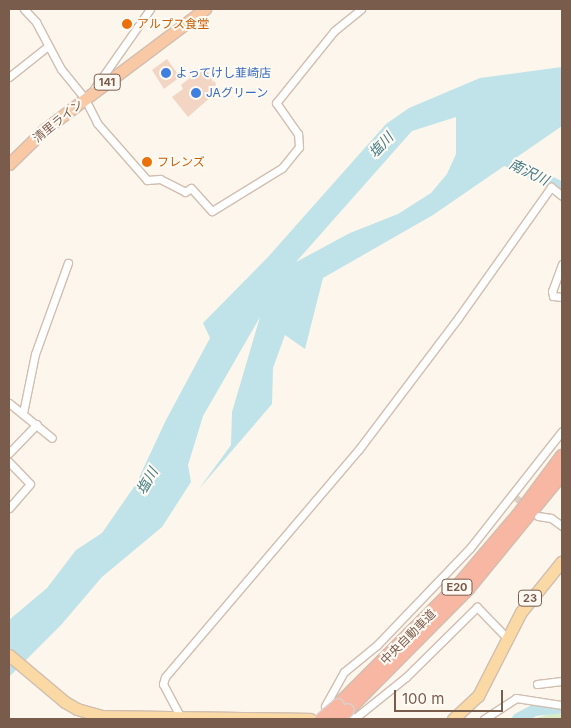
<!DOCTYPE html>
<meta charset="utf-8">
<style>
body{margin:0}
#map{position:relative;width:571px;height:728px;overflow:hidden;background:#fdf6ec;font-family:Inter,"Noto Sans JP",sans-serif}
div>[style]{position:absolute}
.green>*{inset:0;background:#d8ecc9}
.water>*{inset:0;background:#bfe3e8}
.river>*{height:12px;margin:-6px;padding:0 6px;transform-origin:6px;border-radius:6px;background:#bfe3e8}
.building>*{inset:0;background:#f3d5c3}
.minor-tunnel>*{height:7px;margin-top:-3.5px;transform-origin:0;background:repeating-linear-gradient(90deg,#dcd0c4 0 7px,transparent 0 10.5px)}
.roads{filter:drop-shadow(1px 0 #d1beb0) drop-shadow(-1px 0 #d1beb0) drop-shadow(0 1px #d1beb0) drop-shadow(0 -1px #d1beb0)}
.minor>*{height:7px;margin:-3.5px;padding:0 3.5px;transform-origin:3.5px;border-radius:3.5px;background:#fff}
.primary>*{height:11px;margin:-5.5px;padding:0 5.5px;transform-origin:5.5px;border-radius:5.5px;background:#fbd9a5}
.trunk>*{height:11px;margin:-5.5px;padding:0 5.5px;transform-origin:5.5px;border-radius:5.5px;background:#f9c8a4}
.motorway>*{height:12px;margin:-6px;padding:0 6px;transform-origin:6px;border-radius:6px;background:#f7b7a3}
.bridges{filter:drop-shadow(1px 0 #dad1cd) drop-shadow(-1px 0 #dad1cd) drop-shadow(0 1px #dad1cd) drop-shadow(0 -1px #dad1cd)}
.motorway-bridge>*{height:12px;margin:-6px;padding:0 6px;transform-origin:6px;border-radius:6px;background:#f7b7a3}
.dots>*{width:14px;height:14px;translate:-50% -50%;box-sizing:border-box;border:2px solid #fffaf3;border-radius:50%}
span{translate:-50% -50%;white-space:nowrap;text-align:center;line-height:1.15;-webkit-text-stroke:4px #fffaf3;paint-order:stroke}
.shield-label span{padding:1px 4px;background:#fffaf3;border:1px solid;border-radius:4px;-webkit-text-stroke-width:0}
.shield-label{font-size:11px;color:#7a5c4d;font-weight:700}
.food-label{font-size:12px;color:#c56008}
.left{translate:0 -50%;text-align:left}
.shop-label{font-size:12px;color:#366cbe}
.street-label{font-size:12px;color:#7a5c4d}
.water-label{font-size:14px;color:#437c86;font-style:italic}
.frame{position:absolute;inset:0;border:10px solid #7a5c4d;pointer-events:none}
.scale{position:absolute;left:394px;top:690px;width:109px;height:22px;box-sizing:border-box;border:2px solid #7a5c4d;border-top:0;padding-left:6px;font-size:15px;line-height:18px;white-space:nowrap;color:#7a5c4d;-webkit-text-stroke:4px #fffaf3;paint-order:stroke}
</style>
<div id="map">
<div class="green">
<i style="clip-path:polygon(557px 712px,562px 715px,562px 719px,533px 719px)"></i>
</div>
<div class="water">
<i style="clip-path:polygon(evenodd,562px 67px,562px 126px,433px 215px,323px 278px,305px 349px,285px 335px,273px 368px,272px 404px,199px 489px,231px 445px,232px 412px,260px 317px,203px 416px,188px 465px,191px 482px,162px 527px,102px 577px,61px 625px,9px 677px,9px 620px,47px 588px,76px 550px,102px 533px,136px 484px,166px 420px,210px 338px,203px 323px,268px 257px,386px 124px,409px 108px,480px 78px,562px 67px,456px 117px,456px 154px,447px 174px,431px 193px,398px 214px,350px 233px,296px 262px,412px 131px,456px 117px)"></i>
</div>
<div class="river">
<i style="left:496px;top:155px;width:74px;rotate:26.6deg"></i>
<i style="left:518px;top:719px;width:19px;rotate:-28deg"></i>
<i style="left:535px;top:710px;width:27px;rotate:-6deg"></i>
</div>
<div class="building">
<i style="clip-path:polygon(167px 59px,180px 77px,164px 89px,152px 70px)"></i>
<i style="clip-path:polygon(204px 67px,220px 89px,188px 117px,172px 97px,183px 89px,181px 85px)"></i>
</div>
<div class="minor-tunnel">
<i style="left:514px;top:496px;width:16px;rotate:38deg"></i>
</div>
<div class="roads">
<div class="minor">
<i style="left:24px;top:9px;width:18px;rotate:47deg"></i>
<i style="left:36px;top:22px;width:53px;rotate:62deg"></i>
<i style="left:61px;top:69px;width:38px;rotate:51deg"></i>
<i style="left:85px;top:99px;width:27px;rotate:63deg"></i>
<i style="left:97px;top:123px;width:76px;rotate:48.7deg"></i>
<i style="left:147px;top:180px;width:13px;rotate:-4deg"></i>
<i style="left:160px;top:179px;width:28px;rotate:27deg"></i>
<i style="left:185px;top:192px;width:7px;rotate:-34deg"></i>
<i style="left:191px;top:188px;width:31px;rotate:48deg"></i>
<i style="left:212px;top:211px;width:82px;rotate:-31.6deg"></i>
<i style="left:282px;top:168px;width:27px;rotate:-51deg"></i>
<i style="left:299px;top:147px;width:13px;rotate:-94deg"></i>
<i style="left:298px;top:134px;width:38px;rotate:-125deg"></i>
<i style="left:276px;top:103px;width:92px;rotate:-51.1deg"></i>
<i style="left:334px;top:31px;width:35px;rotate:-39deg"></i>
<i style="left:9px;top:77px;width:50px;rotate:-38.5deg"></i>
<i style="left:94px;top:89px;width:98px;rotate:-55deg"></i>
<i style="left:562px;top:264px;width:29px;rotate:110deg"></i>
<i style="left:552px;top:291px;width:5px;rotate:79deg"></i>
<i style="left:553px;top:296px;width:9px;rotate:6deg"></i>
<i style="left:9px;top:403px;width:55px;rotate:39.1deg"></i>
<i style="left:23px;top:413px;width:60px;rotate:-78.5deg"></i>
<i style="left:35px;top:354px;width:97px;rotate:-70.1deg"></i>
<i style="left:9px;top:453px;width:40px;rotate:-46deg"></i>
<i style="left:9px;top:462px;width:30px;rotate:46deg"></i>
<i style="left:30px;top:484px;width:32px;rotate:131deg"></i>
<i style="left:538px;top:516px;width:13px;rotate:9deg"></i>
<i style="left:551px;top:518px;width:14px;rotate:36deg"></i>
<i style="left:506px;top:637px;width:42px;rotate:-134deg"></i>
<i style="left:477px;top:607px;width:100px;rotate:135.4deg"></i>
<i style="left:406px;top:677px;width:65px;rotate:141.2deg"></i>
<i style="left:355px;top:718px;width:32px;rotate:-158deg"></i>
<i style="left:325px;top:706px;width:39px;rotate:-61deg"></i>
<i style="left:344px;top:672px;width:43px;rotate:-39.3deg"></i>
<i style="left:377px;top:645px;width:134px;rotate:-46.2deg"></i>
<i style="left:470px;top:548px;width:149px;rotate:-51.8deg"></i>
<i style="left:537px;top:684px;width:25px;rotate:-7deg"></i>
<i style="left:180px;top:716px;width:36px;rotate:-118deg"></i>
<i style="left:163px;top:684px;width:7px;rotate:-74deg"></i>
<i style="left:165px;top:677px;width:299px;rotate:-49.6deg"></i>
<i style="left:359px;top:449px;width:164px;rotate:-52.9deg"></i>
<i style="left:458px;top:318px;width:161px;rotate:-54.6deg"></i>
<i style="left:551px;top:187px;width:14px;rotate:39deg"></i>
<i style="left:484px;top:719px;width:38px;rotate:-33deg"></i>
<i style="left:516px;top:698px;width:47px;rotate:8.7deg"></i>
</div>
<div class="primary">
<i style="left:9px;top:655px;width:73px;rotate:40deg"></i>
<i style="left:65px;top:702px;width:14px;rotate:30deg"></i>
<i style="left:77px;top:709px;width:25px;rotate:16deg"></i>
<i style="left:101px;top:716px;width:209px;rotate:0.8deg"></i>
<i style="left:453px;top:719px;width:34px;rotate:-43deg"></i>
<i style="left:478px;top:696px;width:94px;rotate:-62.9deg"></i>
<i style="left:521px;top:612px;width:65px;rotate:-51.2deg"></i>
</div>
<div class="trunk">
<i style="left:9px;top:164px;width:50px;rotate:-44.2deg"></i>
<i style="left:45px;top:129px;width:200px;rotate:-36.9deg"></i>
</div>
<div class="motorway">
<i style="left:338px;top:705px;width:174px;rotate:-45deg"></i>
<i style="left:461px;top:582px;width:88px;rotate:-49.6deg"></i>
<i style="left:518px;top:515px;width:74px;rotate:-53.3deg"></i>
<i style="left:348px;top:710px;width:170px;rotate:-45.2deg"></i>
<i style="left:468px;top:589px;width:149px;rotate:-50.7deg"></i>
</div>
</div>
<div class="bridges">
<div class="motorway-bridge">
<i style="left:322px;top:719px;width:21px;rotate:-41deg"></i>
<i style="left:338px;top:719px;width:13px;rotate:-42deg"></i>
</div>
</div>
<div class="dots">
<i style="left:127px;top:24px;background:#e8710a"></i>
<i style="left:166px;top:73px;background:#3f7fe0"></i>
<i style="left:196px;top:93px;background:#3f7fe0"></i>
<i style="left:147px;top:162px;background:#e8710a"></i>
</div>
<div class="shield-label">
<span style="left:107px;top:82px">141</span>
<span style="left:457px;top:587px">E20</span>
<span style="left:530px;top:598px">23</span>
</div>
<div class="food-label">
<span class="left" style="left:137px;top:24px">アルプス食堂</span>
<span class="left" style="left:157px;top:162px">フレンズ</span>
</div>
<div class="shop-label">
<span class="left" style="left:176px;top:73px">よってけし韮崎店</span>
<span class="left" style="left:206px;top:93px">JAグリーン</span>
</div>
<div class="street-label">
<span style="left:58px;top:121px;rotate:-39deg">清里ライン</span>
<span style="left:408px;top:637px;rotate:-45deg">中央自動車道</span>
</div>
<div class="water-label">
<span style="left:381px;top:145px;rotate:-47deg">塩川</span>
<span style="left:529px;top:172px;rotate:26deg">南沢川</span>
<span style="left:147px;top:481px;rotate:-60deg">塩川</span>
</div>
<div class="frame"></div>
<div class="scale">100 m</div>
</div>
